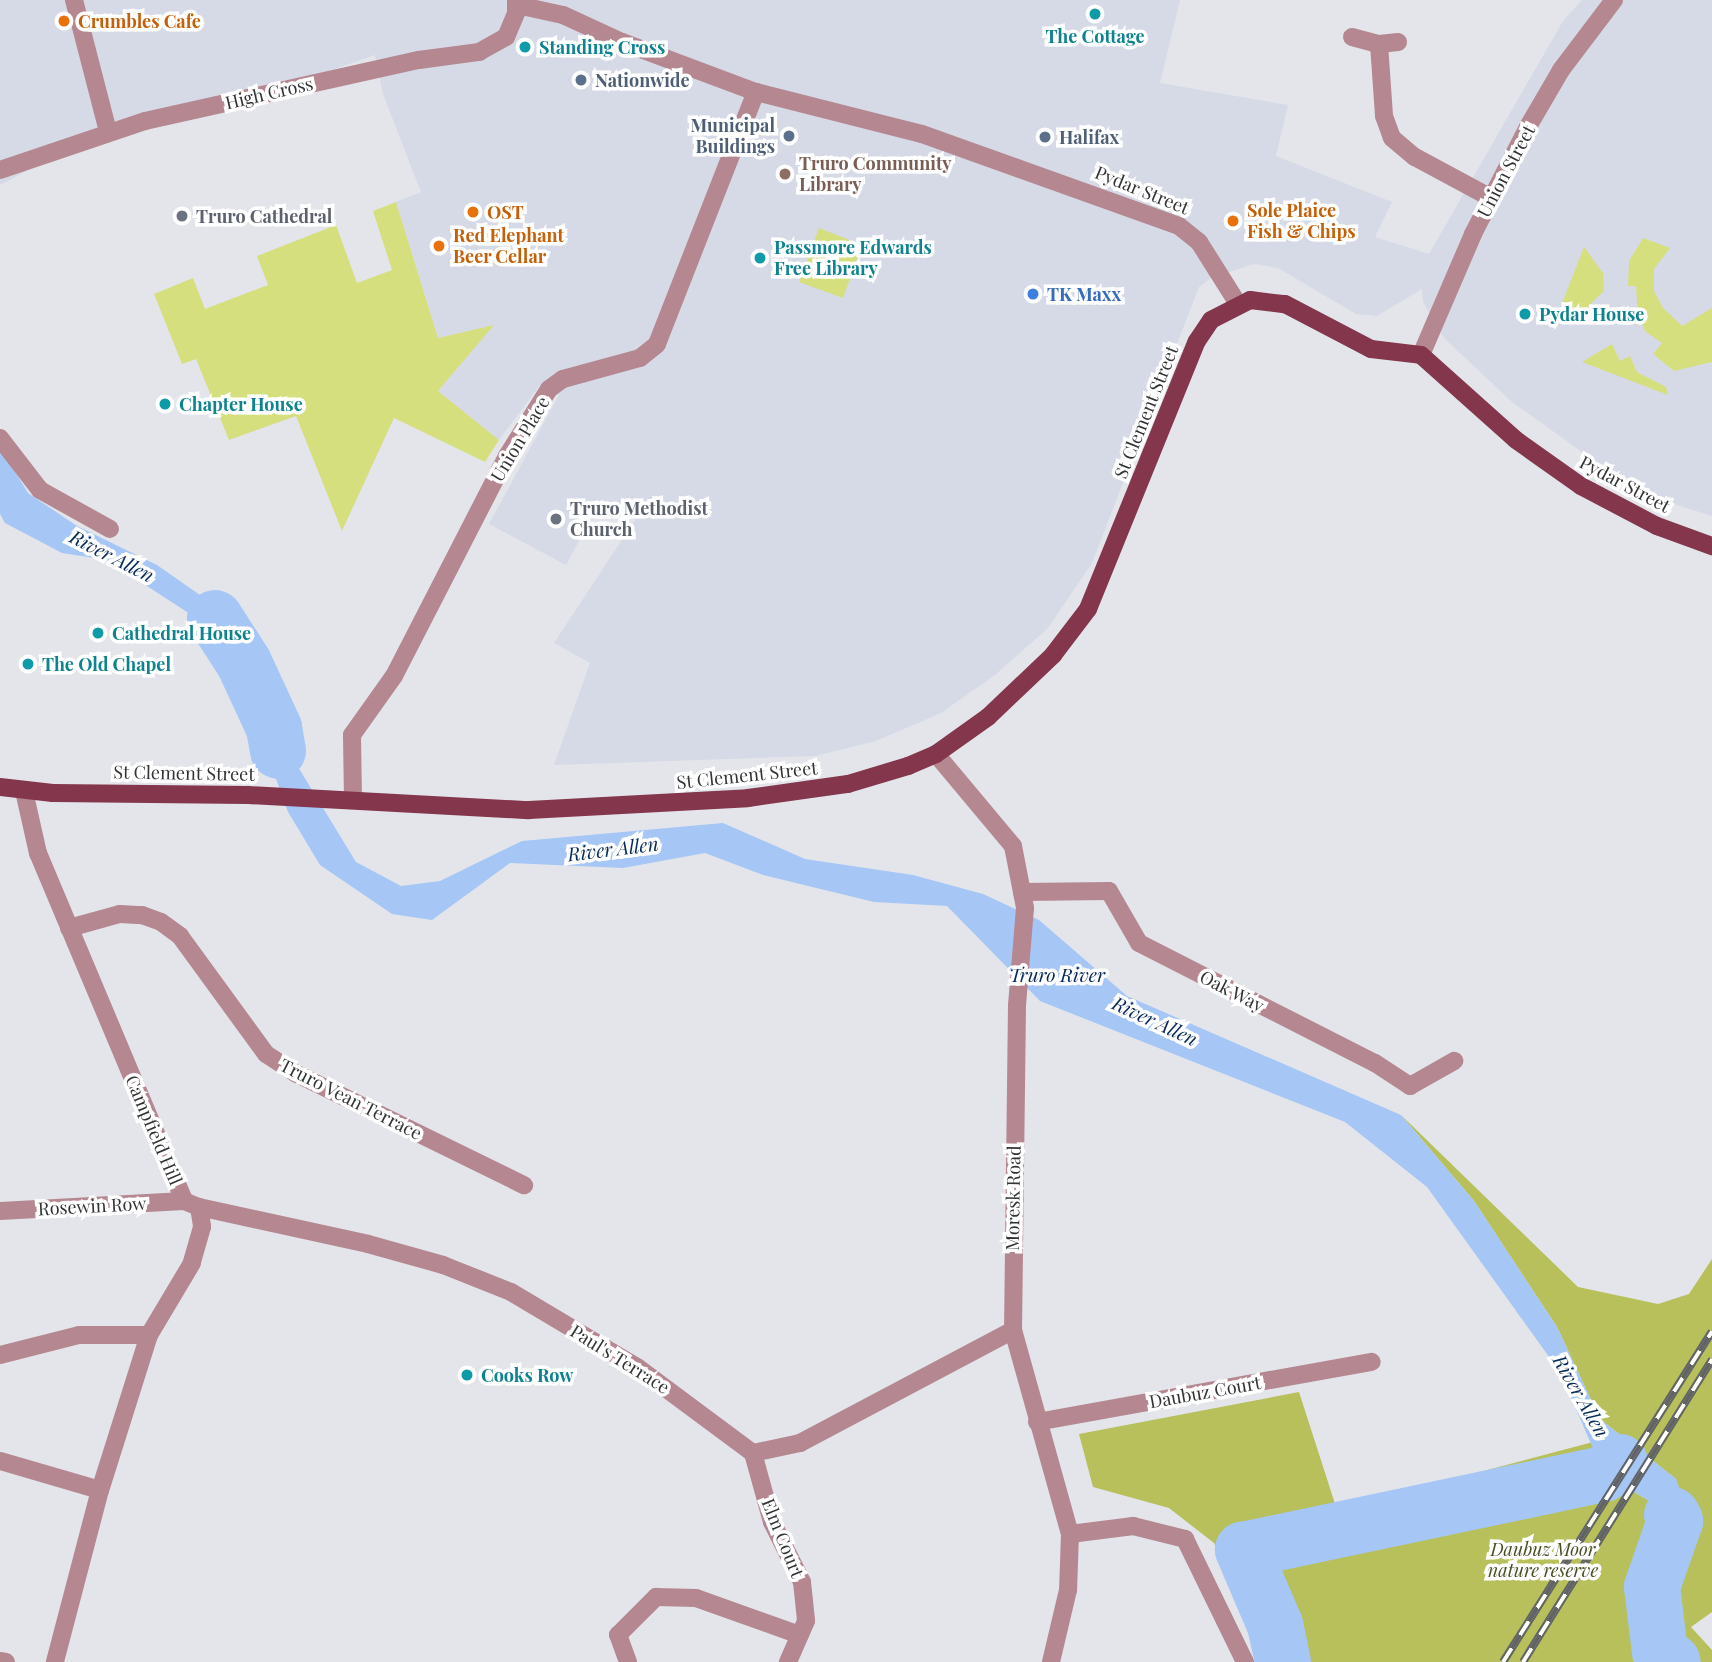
<!DOCTYPE html>
<style>
body{margin:0}
#map{position:relative;width:1712px;height:1662px;overflow:hidden;background:#e3e5eb;font-family:"Playfair Display",serif}
div>[style]{position:absolute}
.built>*{inset:0;background:#d5dae6}
.green>*{inset:0;background:#d6df7e}
.forest>*{inset:0;background:#b7c05a}
.water>*{inset:0;background:#a6c7f6}
.river>*{height:56px;margin:-28px;padding:0 28px;transform-origin:28px;border-radius:28px;background:#a6c7f6}
.minor>*{height:18px;margin:-9px;padding:0 9px;transform-origin:9px;border-radius:9px;background:#b58790}
.major>*{height:18px;margin:-9px;padding:0 9px;transform-origin:9px;border-radius:9px;background:#83364c}
.rail>*{height:8px;margin-top:-4px;transform-origin:0;background:repeating-linear-gradient(90deg,#fff 0 16px,#616366 0 32px);box-sizing:border-box;border-block:2px solid #616366}
.dots>*{width:19px;height:19px;translate:-50% -50%;box-sizing:border-box;border:4px solid #fff;border-radius:50%}
span{translate:-50% -50%;white-space:nowrap;text-align:center;line-height:1.15;-webkit-text-stroke:7px #fff;paint-order:stroke}
.food-label{font-size:18px;color:#c56008;font-weight:700}
.left{translate:0 -50%;text-align:left}
.culture-label{font-size:18px;color:#0d838f;font-weight:700}
.service-label{font-size:18px;color:#4e5e75;font-weight:700}
.right{translate:-100% -50%;text-align:right}
.street-label{font-size:18px;color:#313234}
.education-label{font-size:18px;color:#785e54;font-weight:700}
.worship-label{font-size:18px;color:#5b616d;font-weight:700}
.shop-label{font-size:18px;color:#366cbe;font-weight:700}
.park-label{font-size:18px;color:#494d22;font-style:italic}
.water-label{font-size:19px;color:#052959;font-style:italic}
</style>
<div id="map">
<div class="built">
<i style="clip-path:polygon(0 0,1180px 0,1160px 83px,1288px 105px,1276px 156px,1392px 202px,1375px 237px,1429px 254px,1563px 21px,1582px 0,1712px 0,1712px 516px,1664px 501px,1627px 484px,1512px 402px,1444px 338px,1423px 302px,1422px 289px,1377px 316px,1356px 314px,1278px 268px,1254px 264px,1211px 278px,1199px 287px,1092px 563px,1048px 628px,995px 675px,941px 713px,876px 741px,815px 756px,554px 765px,590px 663px,554px 643px,635px 520px,600px 502px,566px 565px,489px 524px,559px 395px,540px 385px,499px 440px,438px 391px,493px 326px,438px 338px,396px 202px,421px 192px,383px 94px,375px 55px,266px 93px,149px 126px,38px 165px,0 185px)"></i>
</div>
<div class="green">
<i style="clip-path:polygon(396px 202px,438px 338px,494px 325px,438px 391px,499px 440px,485px 462px,394px 418px,342px 531px,296px 416px,229px 440px,196px 359px,182px 364px,154px 294px,193px 278px,205px 309px,268px 285px,257px 256px,336px 225px,357px 283px,392px 270px,373px 211px)"></i>
<i style="clip-path:polygon(819px 228px,862px 245px,843px 298px,799px 282px)"></i>
<i style="clip-path:polygon(1643px 238px,1670px 248px,1654px 269px,1654px 291px,1663px 308px,1682px 326px,1712px 308px,1712px 362px,1674px 371px,1653px 354px,1662px 343px,1646px 332px,1638px 317px,1636px 286px,1628px 286px,1629px 261px)"></i>
<i style="clip-path:polygon(1584px 247px,1603px 273px,1604px 291px,1586px 308px,1559px 311px)"></i>
<i style="clip-path:polygon(1612px 344px,1620px 361px,1630px 356px,1637px 372px,1666px 387px,1668px 395px,1582px 362px)"></i>
</div>
<div class="forest">
<i style="clip-path:polygon(1401px 1115px,1578px 1287px,1658px 1304px,1689px 1294px,1712px 1259px,1712px 1612px,1691px 1627px,1712px 1650px,1712px 1662px,1265px 1662px,1214px 1543px,1169px 1508px,1093px 1487px,1079px 1434px,1299px 1392px,1337px 1510px,1593px 1442px,1604px 1474px,1656px 1505px,1659px 1537px,1644px 1565px,1652px 1586px,1676px 1479px,1600px 1419px,1557px 1327px,1474px 1201px)"></i>
</div>
<div class="water">
<i style="clip-path:polygon(0 447px,28px 493px,77px 526px,157px 565px,220px 609px,252px 656px,254px 686px,270px 721px,356px 862px,401px 886px,440px 881px,522px 841px,723px 823px,805px 859px,913px 875px,983px 894px,1039px 920px,1127px 996px,1401px 1115px,1474px 1201px,1557px 1327px,1600px 1419px,1676px 1479px,1693px 1522px,1652px 1587px,1644px 1565px,1659px 1537px,1656px 1505px,1604px 1474px,1560px 1372px,1427px 1187px,1345px 1122px,1040px 1001px,947px 906px,874px 902px,763px 875px,705px 853px,623px 868px,510px 863px,432px 920px,392px 914px,320px 865px,288px 812px,239px 676px,210px 627px,107px 560px,62px 553px,5px 523px,0 514px)"></i>
</div>
<div class="river">
<i style="left:215px;top:618px;width:54px;rotate:57.2deg"></i>
<i style="left:244px;top:663px;width:72px;rotate:65.2deg"></i>
<i style="left:274px;top:728px;width:23px;rotate:80deg"></i>
<i style="left:1672px;top:1515px;width:7px;rotate:63deg"></i>
<i style="left:1675px;top:1521px;width:70px;rotate:109.2deg"></i>
<i style="left:1652px;top:1587px;width:65px;rotate:83deg"></i>
<i style="left:1660px;top:1652px;width:16px;rotate:38deg"></i>
<i style="left:1283px;top:1662px;width:38px;rotate:-102deg"></i>
<i style="left:1275px;top:1625px;width:82px;rotate:-113.1deg"></i>
<i style="left:1243px;top:1550px;width:369px;rotate:-11.9deg"></i>
<i style="left:1604px;top:1474px;width:20px;rotate:-37deg"></i>
</div>
<div class="minor">
<i style="left:74px;top:0;width:135px;rotate:75.5deg"></i>
<i style="left:517px;top:5px;width:47px;rotate:12.3deg"></i>
<i style="left:563px;top:15px;width:65px;rotate:24.6deg"></i>
<i style="left:622px;top:42px;width:143px;rotate:20.5deg"></i>
<i style="left:756px;top:92px;width:171px;rotate:14.2deg"></i>
<i style="left:922px;top:134px;width:273px;rotate:19.7deg"></i>
<i style="left:1179px;top:226px;width:26px;rotate:39deg"></i>
<i style="left:1199px;top:242px;width:73px;rotate:57.8deg"></i>
<i style="left:1352px;top:37px;width:28px;rotate:15deg"></i>
<i style="left:1398px;top:42px;width:19px;rotate:174deg"></i>
<i style="left:1379px;top:44px;width:72px;rotate:86deg"></i>
<i style="left:1384px;top:116px;width:23px;rotate:70deg"></i>
<i style="left:1392px;top:138px;width:30px;rotate:40deg"></i>
<i style="left:1415px;top:157px;width:86px;rotate:28.3deg"></i>
<i style="left:0;top:170px;width:153px;rotate:-18.7deg"></i>
<i style="left:145px;top:121px;width:281px;rotate:-12.6deg"></i>
<i style="left:419px;top:60px;width:61px;rotate:-7.6deg"></i>
<i style="left:479px;top:52px;width:31px;rotate:-29deg"></i>
<i style="left:506px;top:37px;width:26px;rotate:-67deg"></i>
<i style="left:516px;top:13px;width:13px;rotate:-90deg"></i>
<i style="left:1421px;top:355px;width:132px;rotate:-66.7deg"></i>
<i style="left:1473px;top:234px;width:123px;rotate:-62.8deg"></i>
<i style="left:1529px;top:125px;width:64px;rotate:-59.8deg"></i>
<i style="left:1561px;top:70px;width:88px;rotate:-52.9deg"></i>
<i style="left:0;top:438px;width:66px;rotate:52.4deg"></i>
<i style="left:40px;top:490px;width:80px;rotate:29.1deg"></i>
<i style="left:936px;top:754px;width:120px;rotate:50.1deg"></i>
<i style="left:1013px;top:846px;width:63px;rotate:79deg"></i>
<i style="left:1025px;top:908px;width:97px;rotate:94.7deg"></i>
<i style="left:1017px;top:1005px;width:325px;rotate:90.7deg"></i>
<i style="left:1013px;top:1330px;width:212px;rotate:74.4deg"></i>
<i style="left:1070px;top:1534px;width:56px;rotate:92deg"></i>
<i style="left:1068px;top:1590px;width:74px;rotate:103.3deg"></i>
<i style="left:24px;top:791px;width:64px;rotate:77.3deg"></i>
<i style="left:38px;top:853px;width:377px;rotate:67.2deg"></i>
<i style="left:184px;top:1201px;width:16px;rotate:22deg"></i>
<i style="left:199px;top:1207px;width:20px;rotate:81deg"></i>
<i style="left:202px;top:1227px;width:37px;rotate:106deg"></i>
<i style="left:192px;top:1263px;width:84px;rotate:120.8deg"></i>
<i style="left:149px;top:1335px;width:163px;rotate:107.5deg"></i>
<i style="left:100px;top:1490px;width:178px;rotate:104.7deg"></i>
<i style="left:353px;top:800px;width:65px;rotate:-90.9deg"></i>
<i style="left:352px;top:735px;width:72px;rotate:-54.6deg"></i>
<i style="left:394px;top:676px;width:247px;rotate:-62.8deg"></i>
<i style="left:507px;top:456px;width:79px;rotate:-57.9deg"></i>
<i style="left:549px;top:389px;width:17px;rotate:-36deg"></i>
<i style="left:563px;top:379px;width:80px;rotate:-15.3deg"></i>
<i style="left:640px;top:358px;width:22px;rotate:-39deg"></i>
<i style="left:657px;top:344px;width:271px;rotate:-68.6deg"></i>
<i style="left:1022px;top:892px;width:87px;rotate:-0.7deg"></i>
<i style="left:1109px;top:891px;width:60px;rotate:60deg"></i>
<i style="left:1139px;top:943px;width:265px;rotate:27deg"></i>
<i style="left:1375px;top:1063px;width:42px;rotate:33.3deg"></i>
<i style="left:1410px;top:1086px;width:51px;rotate:-29.6deg"></i>
<i style="left:69px;top:928px;width:53px;rotate:-15.4deg"></i>
<i style="left:120px;top:914px;width:22px;rotate:3deg"></i>
<i style="left:142px;top:915px;width:20px;rotate:20deg"></i>
<i style="left:161px;top:922px;width:24px;rotate:36deg"></i>
<i style="left:180px;top:936px;width:146px;rotate:53.9deg"></i>
<i style="left:266px;top:1054px;width:37px;rotate:33deg"></i>
<i style="left:297px;top:1074px;width:253px;rotate:26.1deg"></i>
<i style="left:199px;top:1207px;width:173px;rotate:12.3deg"></i>
<i style="left:368px;top:1244px;width:78px;rotate:15.6deg"></i>
<i style="left:443px;top:1265px;width:73px;rotate:21.7deg"></i>
<i style="left:511px;top:1292px;width:147px;rotate:30.8deg"></i>
<i style="left:637px;top:1367px;width:144px;rotate:36.6deg"></i>
<i style="left:753px;top:1453px;width:48px;rotate:-12deg"></i>
<i style="left:800px;top:1443px;width:241px;rotate:-27.9deg"></i>
<i style="left:0;top:1211px;width:184px;rotate:-3.1deg"></i>
<i style="left:0;top:1355px;width:81px;rotate:-14.2deg"></i>
<i style="left:79px;top:1335px;width:70px"></i>
<i style="left:1037px;top:1422px;width:340px;rotate:-10.2deg"></i>
<i style="left:753px;top:1453px;width:72px;rotate:74.6deg"></i>
<i style="left:772px;top:1522px;width:67px;rotate:63.4deg"></i>
<i style="left:802px;top:1582px;width:39px;rotate:84deg"></i>
<i style="left:806px;top:1621px;width:45px;rotate:113.7deg"></i>
<i style="left:0;top:1461px;width:104px;rotate:16.2deg"></i>
<i style="left:1070px;top:1534px;width:64px;rotate:-7.2deg"></i>
<i style="left:1133px;top:1526px;width:54px;rotate:14deg"></i>
<i style="left:1185px;top:1539px;width:137px;rotate:64deg"></i>
<i style="left:0;top:1661px;width:6px;rotate:9deg"></i>
<i style="left:628px;top:1662px;width:29px;rotate:-110deg"></i>
<i style="left:618px;top:1635px;width:54px;rotate:-45deg"></i>
<i style="left:656px;top:1597px;width:40px;rotate:1.4deg"></i>
<i style="left:696px;top:1598px;width:110px;rotate:19.6deg"></i>
</div>
<div class="major">
<i style="left:0;top:787px;width:53px;rotate:6.5deg"></i>
<i style="left:53px;top:793px;width:195px;rotate:0.6deg"></i>
<i style="left:248px;top:795px;width:281px;rotate:3.1deg"></i>
<i style="left:529px;top:810px;width:219px;rotate:-3.1deg"></i>
<i style="left:748px;top:798px;width:101px;rotate:-8deg"></i>
<i style="left:848px;top:784px;width:63px;rotate:-16.7deg"></i>
<i style="left:908px;top:766px;width:30px;rotate:-23deg"></i>
<i style="left:936px;top:754px;width:64px;rotate:-35.4deg"></i>
<i style="left:988px;top:717px;width:90px;rotate:-43.6deg"></i>
<i style="left:1053px;top:655px;width:58px;rotate:-52.7deg"></i>
<i style="left:1088px;top:609px;width:289px;rotate:-67.9deg"></i>
<i style="left:1197px;top:341px;width:25px;rotate:-56deg"></i>
<i style="left:1211px;top:320px;width:44px;rotate:-27.1deg"></i>
<i style="left:1250px;top:300px;width:35px;rotate:7deg"></i>
<i style="left:1285px;top:304px;width:97px;rotate:27.6deg"></i>
<i style="left:1371px;top:349px;width:50px;rotate:6.8deg"></i>
<i style="left:1421px;top:355px;width:127px;rotate:41.8deg"></i>
<i style="left:1516px;top:440px;width:80px;rotate:35.3deg"></i>
<i style="left:1581px;top:486px;width:86px;rotate:27.8deg"></i>
<i style="left:1657px;top:526px;width:59px;rotate:20deg"></i>
</div>
<div class="rail">
<i style="left:1503px;top:1662px;width:391px;rotate:-57.7deg"></i>
<i style="left:1523px;top:1662px;width:357px;rotate:-58deg"></i>
</div>
<div class="dots">
<i style="left:1095px;top:14px;background:#0f9aa8"></i>
<i style="left:64px;top:21px;background:#e8710a"></i>
<i style="left:525px;top:47px;background:#0f9aa8"></i>
<i style="left:581px;top:80px;background:#5c6f8a"></i>
<i style="left:789px;top:136px;background:#5c6f8a"></i>
<i style="left:1045px;top:137px;background:#5c6f8a"></i>
<i style="left:785px;top:174px;background:#8d6e63"></i>
<i style="left:473px;top:212px;background:#e8710a"></i>
<i style="left:182px;top:216px;background:#6b7280"></i>
<i style="left:1233px;top:221px;background:#e8710a"></i>
<i style="left:439px;top:246px;background:#e8710a"></i>
<i style="left:760px;top:258px;background:#0f9aa8"></i>
<i style="left:1033px;top:294px;background:#3f7fe0"></i>
<i style="left:1525px;top:314px;background:#0f9aa8"></i>
<i style="left:165px;top:404px;background:#0f9aa8"></i>
<i style="left:556px;top:519px;background:#6b7280"></i>
<i style="left:98px;top:633px;background:#0f9aa8"></i>
<i style="left:28px;top:664px;background:#0f9aa8"></i>
<i style="left:467px;top:1375px;background:#0f9aa8"></i>
</div>
<div class="food-label">
<span class="left" style="left:78px;top:21px">Crumbles Cafe</span>
<span class="left" style="left:1247px;top:221px">Sole Plaice<br>Fish &amp; Chips</span>
<span class="left" style="left:487px;top:212px">OST</span>
<span class="left" style="left:453px;top:246px">Red Elephant<br>Beer Cellar</span>
</div>
<div class="culture-label">
<span style="left:1095px;top:36px">The Cottage</span>
<span class="left" style="left:539px;top:47px">Standing Cross</span>
<span class="left" style="left:774px;top:258px">Passmore Edwards<br>Free Library</span>
<span class="left" style="left:1539px;top:314px">Pydar House</span>
<span class="left" style="left:179px;top:404px">Chapter House</span>
<span class="left" style="left:112px;top:633px">Cathedral House</span>
<span class="left" style="left:42px;top:664px">The Old Chapel</span>
<span class="left" style="left:481px;top:1375px">Cooks Row</span>
</div>
<div class="service-label">
<span class="left" style="left:595px;top:80px">Nationwide</span>
<span class="right" style="left:775px;top:136px">Municipal<br>Buildings</span>
<span class="left" style="left:1059px;top:137px">Halifax</span>
</div>
<div class="street-label">
<span style="left:269px;top:93px;rotate:-13deg">High Cross</span>
<span style="left:1506px;top:171px;rotate:-62deg">Union Street</span>
<span style="left:1142px;top:190px;rotate:22deg">Pydar Street</span>
<span style="left:1146px;top:412px;rotate:-68deg">St Clement Street</span>
<span style="left:520px;top:439px;rotate:-59deg">Union Place</span>
<span style="left:1625px;top:484px;rotate:28deg">Pydar Street</span>
<span style="left:184px;top:773px;rotate:1deg">St Clement Street</span>
<span style="left:747px;top:775px;rotate:-6deg">St Clement Street</span>
<span style="left:1232px;top:991px;rotate:27deg">Oak Way</span>
<span style="left:351px;top:1099px;rotate:27deg">Truro Vean Terrace</span>
<span style="left:154px;top:1130px;rotate:67deg">Campfield Hill</span>
<span style="left:1013px;top:1198px;rotate:-89deg">Moresk Road</span>
<span style="left:92px;top:1206px;rotate:-3deg">Rosewin Row</span>
<span style="left:620px;top:1359px;rotate:32deg">Paul's Terrace</span>
<span style="left:1205px;top:1392px;rotate:-10deg">Daubuz Court</span>
<span style="left:783px;top:1538px;rotate:68deg">Elm Court</span>
</div>
<div class="education-label">
<span class="left" style="left:799px;top:174px">Truro Community<br>Library</span>
</div>
<div class="worship-label">
<span class="left" style="left:196px;top:216px">Truro Cathedral</span>
<span class="left" style="left:570px;top:519px">Truro Methodist<br>Church</span>
</div>
<div class="shop-label">
<span class="left" style="left:1047px;top:294px">TK Maxx</span>
</div>
<div class="park-label">
<span style="left:1543px;top:1560px">Daubuz Moor<br>nature reserve</span>
</div>
<div class="water-label">
<span style="left:112px;top:556px;rotate:27deg">River Allen</span>
<span style="left:613px;top:849px;rotate:-7deg">River Allen</span>
<span style="left:1057px;top:975px">Truro River</span>
<span style="left:1155px;top:1021px;rotate:25deg">River Allen</span>
<span style="left:1581px;top:1396px;rotate:60deg">River Allen</span>
</div>
</div>
